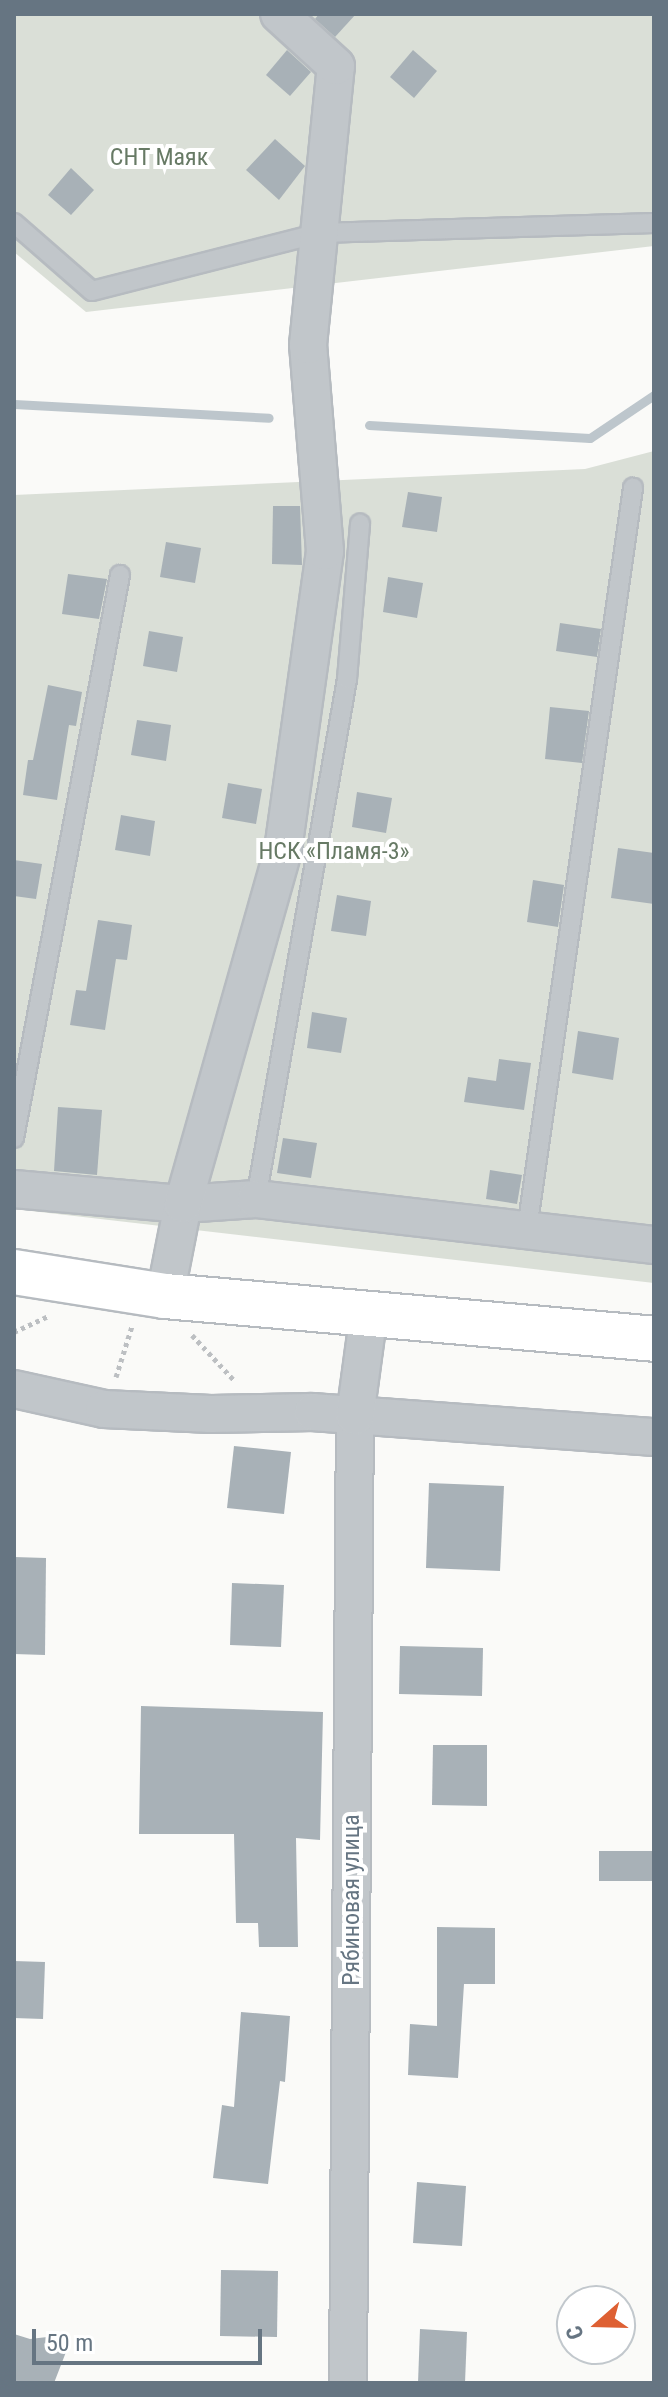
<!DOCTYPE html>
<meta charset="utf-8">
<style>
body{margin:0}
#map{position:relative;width:668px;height:2397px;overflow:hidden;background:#fafaf8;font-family:"Roboto Condensed",sans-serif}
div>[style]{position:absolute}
.green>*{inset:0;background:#dadfd7}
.stream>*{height:9px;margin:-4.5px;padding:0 4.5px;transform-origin:4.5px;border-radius:4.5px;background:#bdc6cc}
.building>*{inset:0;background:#a8b1b7}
.path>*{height:5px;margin-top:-2.5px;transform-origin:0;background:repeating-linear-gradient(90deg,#bcbfc2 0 4px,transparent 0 8px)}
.roads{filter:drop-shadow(2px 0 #b6bbc0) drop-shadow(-2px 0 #b6bbc0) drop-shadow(0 2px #b6bbc0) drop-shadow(0 -2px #b6bbc0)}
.lane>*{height:18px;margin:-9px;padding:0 9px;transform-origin:9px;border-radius:9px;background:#c1c6ca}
.street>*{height:36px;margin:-18px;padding:0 18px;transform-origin:18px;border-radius:18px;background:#c1c6ca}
.secondary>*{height:44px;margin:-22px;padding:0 22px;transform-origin:22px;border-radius:22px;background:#fff}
span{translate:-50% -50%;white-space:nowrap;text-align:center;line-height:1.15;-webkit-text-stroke:8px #fff;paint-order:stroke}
.park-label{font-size:24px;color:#677a65}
.street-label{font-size:24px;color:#667582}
.frame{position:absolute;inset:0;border:16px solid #667582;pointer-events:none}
.north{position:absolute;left:556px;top:2285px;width:80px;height:80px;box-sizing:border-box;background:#fff;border:2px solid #c2c8cd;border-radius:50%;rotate:250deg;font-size:22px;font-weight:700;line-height:32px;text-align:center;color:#667582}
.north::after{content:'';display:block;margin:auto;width:28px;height:36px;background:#de6033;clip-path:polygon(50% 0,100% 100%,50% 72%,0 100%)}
.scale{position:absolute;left:32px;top:2329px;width:230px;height:36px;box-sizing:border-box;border:4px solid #667582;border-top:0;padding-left:10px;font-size:24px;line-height:28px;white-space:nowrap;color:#667582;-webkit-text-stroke:6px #fff;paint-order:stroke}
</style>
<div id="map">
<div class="green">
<i style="clip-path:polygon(14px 14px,654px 14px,654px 246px,86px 312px,14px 252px)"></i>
<i style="clip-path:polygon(654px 451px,654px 1283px,14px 1209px,14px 495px,585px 469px)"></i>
</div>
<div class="stream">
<i style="left:14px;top:404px;width:255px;rotate:3.1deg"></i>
<i style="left:369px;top:425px;width:221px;rotate:3.4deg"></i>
<i style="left:590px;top:438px;width:77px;rotate:-33.9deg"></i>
</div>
<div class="building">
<i style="clip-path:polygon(319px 14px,356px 14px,335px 37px,315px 19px)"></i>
<i style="clip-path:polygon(287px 50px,311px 72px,290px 96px,266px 75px)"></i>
<i style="clip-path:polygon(413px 50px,437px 71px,414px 98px,390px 77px)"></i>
<i style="clip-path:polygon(275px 139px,305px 166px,279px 200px,246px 170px)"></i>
<i style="clip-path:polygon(71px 168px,94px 190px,71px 215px,48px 195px)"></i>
<i style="clip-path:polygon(408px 492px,442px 497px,437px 532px,402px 527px)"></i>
<i style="clip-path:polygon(273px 506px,300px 506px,302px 565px,272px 564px)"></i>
<i style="clip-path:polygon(166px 542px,201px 548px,195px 583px,160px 577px)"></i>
<i style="clip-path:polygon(68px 574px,107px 579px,99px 619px,62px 614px)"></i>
<i style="clip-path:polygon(388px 577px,423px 583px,417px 618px,383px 612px)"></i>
<i style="clip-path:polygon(560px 623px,601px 629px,597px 657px,556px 651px)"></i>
<i style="clip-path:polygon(149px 631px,183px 637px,177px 672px,143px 666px)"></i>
<i style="clip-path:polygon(48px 685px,82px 692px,76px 726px,69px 725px,57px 800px,23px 795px,28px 760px,33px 760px)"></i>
<i style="clip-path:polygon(550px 707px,589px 711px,582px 763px,545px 759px)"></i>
<i style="clip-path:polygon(137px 720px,171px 725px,166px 761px,131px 755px)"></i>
<i style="clip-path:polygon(228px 783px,262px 789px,256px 824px,222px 818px)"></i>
<i style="clip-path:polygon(357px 792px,392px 798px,386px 833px,352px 827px)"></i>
<i style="clip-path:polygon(121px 815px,155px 821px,150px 856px,115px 850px)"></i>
<i style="clip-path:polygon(618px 848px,654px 853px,654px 904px,611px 898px)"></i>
<i style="clip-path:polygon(14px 860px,42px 864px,36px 899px,14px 896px)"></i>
<i style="clip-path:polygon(533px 880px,564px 885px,558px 927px,527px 922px)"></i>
<i style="clip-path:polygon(337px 895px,371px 901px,366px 936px,331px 931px)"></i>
<i style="clip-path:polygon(98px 920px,132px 925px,127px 960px,116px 959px,105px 1030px,70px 1025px,76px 990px,86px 991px)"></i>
<i style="clip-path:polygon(312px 1012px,347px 1018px,341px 1053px,307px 1048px)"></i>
<i style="clip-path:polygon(578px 1031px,619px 1038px,613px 1080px,572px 1073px)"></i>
<i style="clip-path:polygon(499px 1059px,531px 1063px,524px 1110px,464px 1102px,468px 1077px,496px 1081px)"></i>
<i style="clip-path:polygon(58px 1107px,102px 1110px,97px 1175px,54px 1171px)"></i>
<i style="clip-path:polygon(283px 1138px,317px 1143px,311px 1178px,277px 1173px)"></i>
<i style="clip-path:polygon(490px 1170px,522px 1175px,517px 1204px,486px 1199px)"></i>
<i style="clip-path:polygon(234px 1446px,291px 1452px,284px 1514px,227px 1508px)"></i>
<i style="clip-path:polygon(429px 1483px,504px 1486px,500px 1571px,426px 1568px)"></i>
<i style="clip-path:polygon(14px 1557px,46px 1558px,45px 1655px,14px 1654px)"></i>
<i style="clip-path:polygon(232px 1583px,284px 1585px,281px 1647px,230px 1645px)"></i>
<i style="clip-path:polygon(400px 1646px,483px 1648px,482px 1696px,399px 1694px)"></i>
<i style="clip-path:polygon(141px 1706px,323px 1712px,320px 1840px,296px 1838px,298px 1947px,259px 1947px,258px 1923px,236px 1923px,234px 1834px,139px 1834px)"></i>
<i style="clip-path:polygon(433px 1745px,487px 1745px,487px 1806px,432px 1805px)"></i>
<i style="clip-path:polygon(599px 1851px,654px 1851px,654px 1881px,599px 1881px)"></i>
<i style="clip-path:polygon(437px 1927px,495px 1928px,495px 1984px,464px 1984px,458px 2078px,408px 2075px,410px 2024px,437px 2026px)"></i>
<i style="clip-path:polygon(14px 1961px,45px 1962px,43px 2019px,14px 2018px)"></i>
<i style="clip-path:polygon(241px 2012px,290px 2016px,285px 2082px,280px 2081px,268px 2184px,213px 2178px,222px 2105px,234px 2107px)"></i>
<i style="clip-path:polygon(417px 2182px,466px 2186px,462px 2246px,413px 2243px)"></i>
<i style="clip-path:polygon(221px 2270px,278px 2271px,277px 2337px,220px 2336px)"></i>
<i style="clip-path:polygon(420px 2329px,467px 2332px,465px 2383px,418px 2383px)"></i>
<i style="clip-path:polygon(14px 2334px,30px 2339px,56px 2336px,63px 2343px,66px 2352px,54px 2383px,14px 2383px)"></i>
</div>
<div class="path">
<i style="left:14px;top:1332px;width:38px;rotate:-25deg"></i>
<i style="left:192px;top:1335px;width:62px;rotate:47deg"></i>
<i style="left:116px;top:1377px;width:53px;rotate:-72.6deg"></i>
</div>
<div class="roads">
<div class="lane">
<i style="left:14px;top:223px;width:103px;rotate:41.1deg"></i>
<i style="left:92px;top:291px;width:235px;rotate:-14.3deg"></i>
<i style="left:320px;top:233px;width:334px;rotate:-1.7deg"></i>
<i style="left:14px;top:1138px;width:573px;rotate:-79.34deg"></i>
<i style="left:256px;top:1199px;width:528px;rotate:-80.07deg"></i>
<i style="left:347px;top:679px;width:156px;rotate:-85.2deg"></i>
<i style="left:527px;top:1229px;width:749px;rotate:-81.86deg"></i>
</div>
<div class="street">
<i style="left:14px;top:1189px;width:170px;rotate:5.1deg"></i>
<i style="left:183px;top:1204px;width:73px;rotate:-3.9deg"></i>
<i style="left:256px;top:1199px;width:401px;rotate:6.6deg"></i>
<i style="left:165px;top:1296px;width:94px;rotate:-78.9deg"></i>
<i style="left:183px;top:1204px;width:368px;rotate:-74.2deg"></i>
<i style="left:283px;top:850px;width:302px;rotate:-82deg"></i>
<i style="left:325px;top:551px;width:207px;rotate:-94.7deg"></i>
<i style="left:308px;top:345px;width:280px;rotate:-84.3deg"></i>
<i style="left:336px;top:66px;width:77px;rotate:-137.6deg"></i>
<i style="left:14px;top:1389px;width:92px;rotate:12.5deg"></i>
<i style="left:104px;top:1409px;width:107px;rotate:2.7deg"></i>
<i style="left:211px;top:1414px;width:102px;rotate:-1.1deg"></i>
<i style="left:313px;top:1412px;width:342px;rotate:4.2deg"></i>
<i style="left:348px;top:2383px;width:967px;rotate:-89.59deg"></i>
<i style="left:355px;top:1416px;width:105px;rotate:-82.3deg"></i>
</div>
<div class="secondary">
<i style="left:14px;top:1272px;width:153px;rotate:9deg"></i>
<i style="left:165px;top:1296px;width:491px;rotate:5deg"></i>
</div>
</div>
<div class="park-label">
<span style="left:159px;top:158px">СНТ Маяк</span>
<span style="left:334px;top:852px">НСК «Пламя-3»</span>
</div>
<div class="street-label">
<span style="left:352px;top:1900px;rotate:-90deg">Рябиновая улица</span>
</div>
<div class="frame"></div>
<div class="north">С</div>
<div class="scale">50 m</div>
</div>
